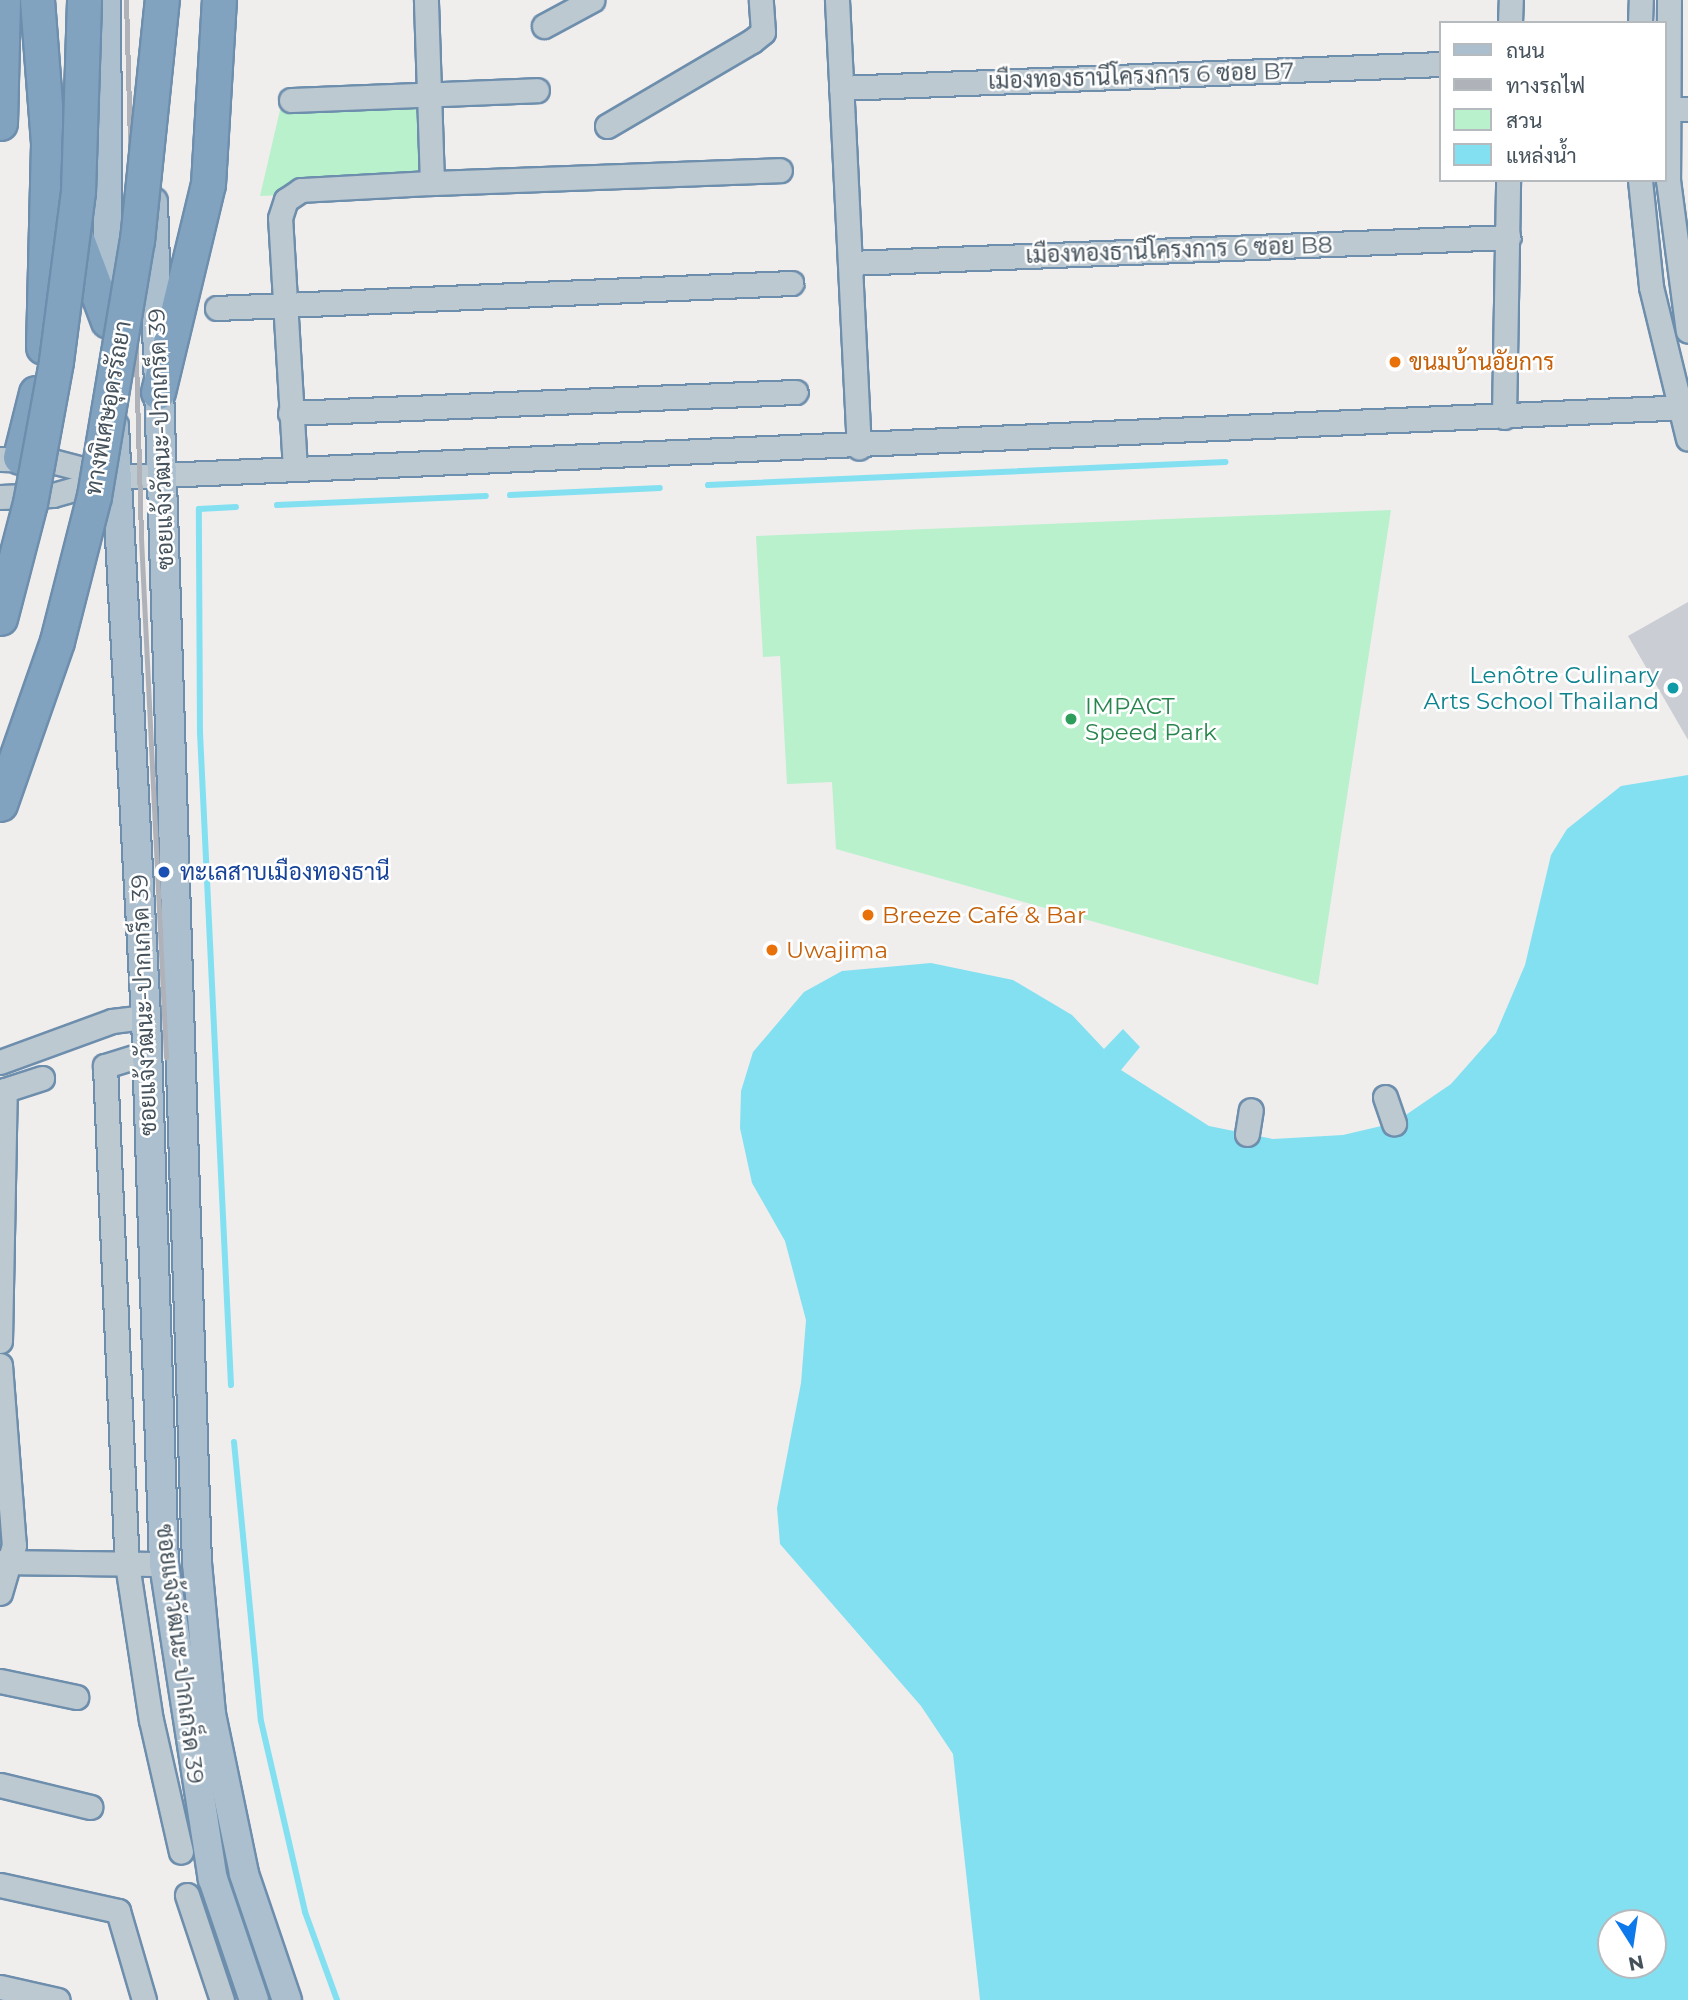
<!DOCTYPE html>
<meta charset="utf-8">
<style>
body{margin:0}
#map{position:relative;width:1688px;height:2000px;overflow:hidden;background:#f0eded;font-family:Montserrat,Sarabun,sans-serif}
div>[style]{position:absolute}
.green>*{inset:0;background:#b8f1cc}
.water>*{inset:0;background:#83e0f1}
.stream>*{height:6px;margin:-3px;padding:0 3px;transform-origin:3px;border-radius:3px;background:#83e0f1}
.building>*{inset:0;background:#cacdd3}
.roads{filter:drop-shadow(2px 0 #6d8eac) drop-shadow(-2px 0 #6d8eac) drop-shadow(0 2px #6d8eac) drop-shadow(0 -2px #6d8eac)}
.minor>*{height:23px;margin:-11.5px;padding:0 11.5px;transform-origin:11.5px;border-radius:11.5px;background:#bdc9d1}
.major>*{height:28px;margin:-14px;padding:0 14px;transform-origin:14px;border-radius:14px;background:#abbfcf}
.highway>*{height:33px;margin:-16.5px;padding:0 16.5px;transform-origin:16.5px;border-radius:16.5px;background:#82a3c0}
.rail>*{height:5px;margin:-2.5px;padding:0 2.5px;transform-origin:2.5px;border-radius:2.5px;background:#afb3b9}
.bridges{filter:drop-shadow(2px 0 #6d8eac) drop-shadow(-2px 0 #6d8eac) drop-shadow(0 2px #6d8eac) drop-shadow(0 -2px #6d8eac)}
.highway-bridge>*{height:33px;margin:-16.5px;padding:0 16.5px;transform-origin:16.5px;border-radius:16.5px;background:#82a3c0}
.dots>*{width:19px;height:19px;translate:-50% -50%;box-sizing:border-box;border:4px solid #fff;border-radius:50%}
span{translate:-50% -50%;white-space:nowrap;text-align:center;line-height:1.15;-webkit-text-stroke:5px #fff;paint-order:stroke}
.street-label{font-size:23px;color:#45525c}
.food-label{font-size:23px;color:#c56008}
.left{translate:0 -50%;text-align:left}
.culture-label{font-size:23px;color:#0d838f}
.right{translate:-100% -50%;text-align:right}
.leisure-label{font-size:23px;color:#27864d}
.transit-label{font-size:23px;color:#164399}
.legend{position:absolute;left:1439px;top:21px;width:228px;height:161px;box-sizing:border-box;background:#fff;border:2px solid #b5babe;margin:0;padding:9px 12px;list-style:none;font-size:21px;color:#45525c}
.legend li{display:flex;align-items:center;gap:14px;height:35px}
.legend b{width:35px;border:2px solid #b5babe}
.north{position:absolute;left:1597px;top:1909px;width:70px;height:70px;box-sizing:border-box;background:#fff;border:2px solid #b5babe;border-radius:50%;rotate:168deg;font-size:19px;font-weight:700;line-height:28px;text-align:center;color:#45525c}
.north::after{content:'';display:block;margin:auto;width:24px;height:32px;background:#0e79ea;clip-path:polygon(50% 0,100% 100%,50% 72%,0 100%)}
</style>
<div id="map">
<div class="green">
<i style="clip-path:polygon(420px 102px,421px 188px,260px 196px,280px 110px)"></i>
<i style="clip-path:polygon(1391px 510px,1318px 985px,836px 849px,832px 782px,787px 784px,780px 656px,763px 657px,756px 536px)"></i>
</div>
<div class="water">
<i style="clip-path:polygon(evenodd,1688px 775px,1688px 2000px,980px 2000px,953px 1754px,921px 1706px,780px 1544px,777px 1508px,801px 1383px,806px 1320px,785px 1241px,752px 1183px,740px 1128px,741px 1091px,753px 1052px,804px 992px,842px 971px,931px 963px,1013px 980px,1072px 1015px,1104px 1049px,1123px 1029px,1140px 1047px,1121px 1070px,1209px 1126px,1273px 1139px,1343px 1135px,1394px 1123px,1451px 1084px,1496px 1033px,1525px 965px,1551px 855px,1567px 829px,1621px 786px,1688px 775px,1611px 1923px,1653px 1923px,1653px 1965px,1611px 1965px,1611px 1923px)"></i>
</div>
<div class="stream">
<i style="left:708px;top:485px;width:518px;rotate:-2.55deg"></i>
<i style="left:510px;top:495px;width:150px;rotate:-2.7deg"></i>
<i style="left:277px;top:505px;width:209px;rotate:-2.5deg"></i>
<i style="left:231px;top:1385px;width:653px;rotate:-92.72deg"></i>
<i style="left:200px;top:733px;width:224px;rotate:-90.3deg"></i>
<i style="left:199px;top:509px;width:37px;rotate:-3deg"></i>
<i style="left:234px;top:1442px;width:280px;rotate:84.5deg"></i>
<i style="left:261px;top:1721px;width:196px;rotate:77deg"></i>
<i style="left:305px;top:1912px;width:94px;rotate:70deg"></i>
</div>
<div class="building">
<i style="clip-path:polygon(1688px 602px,1688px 740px,1628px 636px)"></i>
</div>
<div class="roads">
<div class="minor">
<i style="left:837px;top:0;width:448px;rotate:87.2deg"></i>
<i style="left:1669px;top:0;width:180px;rotate:90.3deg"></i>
<i style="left:1668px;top:180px;width:152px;rotate:82.5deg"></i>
<i style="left:1510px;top:23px;width:23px;rotate:-88deg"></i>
<i style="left:1640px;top:23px;width:23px;rotate:-88deg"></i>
<i style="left:544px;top:26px;width:55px;rotate:-28.4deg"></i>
<i style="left:841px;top:88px;width:600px;rotate:-2.29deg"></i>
<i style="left:291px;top:100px;width:246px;rotate:-2.3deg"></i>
<i style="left:1666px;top:109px;width:22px"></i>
<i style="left:607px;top:126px;width:168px;rotate:-30.4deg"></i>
<i style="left:752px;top:41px;width:14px;rotate:-39deg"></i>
<i style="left:763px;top:32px;width:32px;rotate:-94deg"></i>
<i style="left:1640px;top:180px;width:108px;rotate:84.1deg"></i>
<i style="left:1651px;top:287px;width:156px;rotate:76.3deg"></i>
<i style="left:432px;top:183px;width:348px;rotate:-2.1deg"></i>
<i style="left:850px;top:263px;width:659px;rotate:-2.26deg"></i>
<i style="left:217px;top:308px;width:575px;rotate:-2.49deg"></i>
<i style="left:290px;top:413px;width:506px;rotate:-2.38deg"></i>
<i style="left:1504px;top:417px;width:237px;rotate:-89deg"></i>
<i style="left:0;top:459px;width:48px;rotate:1.2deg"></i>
<i style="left:48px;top:460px;width:64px;rotate:14.5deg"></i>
<i style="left:295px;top:469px;width:251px;rotate:-93.4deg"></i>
<i style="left:280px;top:218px;width:19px;rotate:-72deg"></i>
<i style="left:286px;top:200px;width:18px;rotate:-34deg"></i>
<i style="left:301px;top:190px;width:131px;rotate:-3.1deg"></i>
<i style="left:432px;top:183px;width:183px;rotate:-91.9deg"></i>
<i style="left:0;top:497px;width:53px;rotate:-2.2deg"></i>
<i style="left:53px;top:495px;width:66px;rotate:-15.7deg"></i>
<i style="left:117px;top:477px;width:1573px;rotate:-2.55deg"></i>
<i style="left:147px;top:1053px;width:44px;rotate:162.8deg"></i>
<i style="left:105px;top:1066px;width:498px;rotate:87.5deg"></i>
<i style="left:127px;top:1564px;width:158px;rotate:81.3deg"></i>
<i style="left:151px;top:1720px;width:135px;rotate:77.2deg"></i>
<i style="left:0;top:1062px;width:119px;rotate:-20.1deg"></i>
<i style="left:112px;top:1021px;width:34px;rotate:-7deg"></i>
<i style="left:1385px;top:1097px;width:28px;rotate:71deg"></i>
<i style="left:1247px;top:1134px;width:24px;rotate:-81deg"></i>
<i style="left:0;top:1341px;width:251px;rotate:-88.9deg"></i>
<i style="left:5px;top:1090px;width:39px;rotate:-18deg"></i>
<i style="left:0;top:1365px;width:181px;rotate:85.6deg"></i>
<i style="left:14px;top:1545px;width:50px;rotate:106.3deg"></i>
<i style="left:0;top:1562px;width:164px;rotate:0.7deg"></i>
<i style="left:0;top:1681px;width:78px;rotate:11.9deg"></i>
<i style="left:0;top:1785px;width:93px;rotate:13.7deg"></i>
<i style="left:0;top:1885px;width:121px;rotate:12.4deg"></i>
<i style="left:118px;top:1911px;width:93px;rotate:73.7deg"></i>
<i style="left:187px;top:1895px;width:111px;rotate:71.6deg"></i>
<i style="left:0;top:1987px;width:59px;rotate:12.6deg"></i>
</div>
<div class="major">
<i style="left:106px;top:0;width:312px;rotate:89.6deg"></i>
<i style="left:153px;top:202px;width:1362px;rotate:88.15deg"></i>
<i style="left:197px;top:1563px;width:152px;rotate:84.7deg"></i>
<i style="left:211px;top:1714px;width:163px;rotate:78.3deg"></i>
<i style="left:244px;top:1874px;width:133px;rotate:71.2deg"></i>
<i style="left:114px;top:426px;width:592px;rotate:86.9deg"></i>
<i style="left:146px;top:1017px;width:547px;rotate:88.12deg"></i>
<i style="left:164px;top:1564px;width:319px;rotate:81.2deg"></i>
<i style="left:213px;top:1879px;width:128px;rotate:71.3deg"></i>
</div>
<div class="highway">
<i style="left:37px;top:0;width:144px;rotate:85.6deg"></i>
<i style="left:48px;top:144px;width:203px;rotate:91.4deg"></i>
<i style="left:0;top:123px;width:123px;rotate:-88.6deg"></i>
<i style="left:73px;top:228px;width:99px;rotate:69.4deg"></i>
<i style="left:158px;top:392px;width:214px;rotate:-76.5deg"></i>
<i style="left:208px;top:184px;width:184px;rotate:-86.6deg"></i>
<i style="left:20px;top:457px;width:66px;rotate:-76deg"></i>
</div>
</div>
<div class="rail">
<i style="left:126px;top:0;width:538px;rotate:88.4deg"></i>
<i style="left:141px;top:538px;width:520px;rotate:87.24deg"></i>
</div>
<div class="bridges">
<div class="highway-bridge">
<i style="left:0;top:618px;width:119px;rotate:-75.4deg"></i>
<i style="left:30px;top:503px;width:144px;rotate:-79.6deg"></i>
<i style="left:56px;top:361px;width:170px;rotate:-82.6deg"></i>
<i style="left:78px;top:192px;width:192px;rotate:-88.2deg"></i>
<i style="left:0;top:804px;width:173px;rotate:-70.7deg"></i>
<i style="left:57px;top:641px;width:150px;rotate:-75.7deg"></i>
<i style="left:94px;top:496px;width:260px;rotate:-80.5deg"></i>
<i style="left:137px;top:240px;width:241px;rotate:-84.1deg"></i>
</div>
</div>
<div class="dots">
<i style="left:1395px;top:362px;background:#e8710a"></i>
<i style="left:1673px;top:688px;background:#0f9aa8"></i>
<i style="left:1071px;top:719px;background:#2e9e5b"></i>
<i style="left:164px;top:872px;background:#1a4fb4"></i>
<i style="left:868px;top:915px;background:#e8710a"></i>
<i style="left:772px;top:950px;background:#e8710a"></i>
</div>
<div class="street-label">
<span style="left:1141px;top:76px;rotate:-2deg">เมืองทองธานีโครงการ 6 ซอย B7</span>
<span style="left:1179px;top:250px;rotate:-2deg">เมืองทองธานีโครงการ 6 ซอย B8</span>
<span style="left:108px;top:408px;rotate:-80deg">ทางพิเศษอุดรรัถยา</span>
<span style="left:161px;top:439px;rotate:-92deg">ซอยแจ้งวัฒนะ-ปากเกร็ด 39</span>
<span style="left:144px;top:1005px;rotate:-92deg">ซอยแจ้งวัฒนะ-ปากเกร็ด 39</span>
<span style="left:180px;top:1654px;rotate:83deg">ซอยแจ้งวัฒนะ-ปากเกร็ด 39</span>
</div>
<div class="food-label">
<span class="left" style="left:1409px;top:362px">ขนมบ้านอัยการ</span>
<span class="left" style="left:882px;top:915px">Breeze Café &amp; Bar</span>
<span class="left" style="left:786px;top:950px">Uwajima</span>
</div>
<div class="culture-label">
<span class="right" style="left:1659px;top:688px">Lenôtre Culinary<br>Arts School Thailand</span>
</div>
<div class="leisure-label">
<span class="left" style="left:1085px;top:719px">IMPACT<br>Speed Park</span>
</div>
<div class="transit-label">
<span class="left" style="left:180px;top:872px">ทะเลสาบเมืองทองธานี</span>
</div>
<ul class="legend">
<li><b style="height:9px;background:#abbfcf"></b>ถนน</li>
<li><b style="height:9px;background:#afb3b9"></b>ทางรถไฟ</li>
<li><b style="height:19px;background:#b8f1cc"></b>สวน</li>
<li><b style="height:19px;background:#83e0f1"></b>แหล่งน้ำ</li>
</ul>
<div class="north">N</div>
</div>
